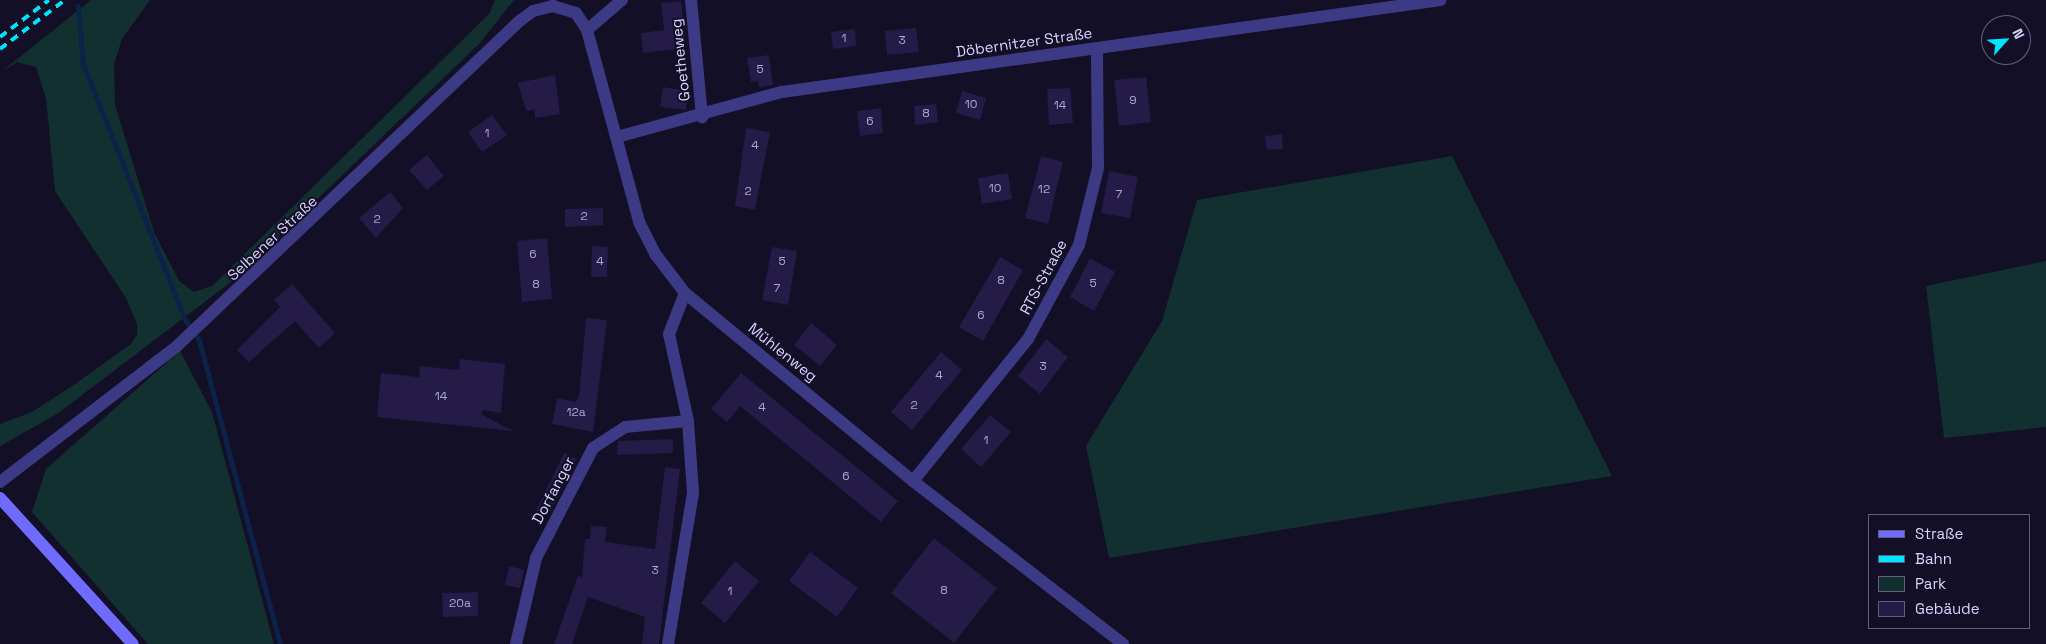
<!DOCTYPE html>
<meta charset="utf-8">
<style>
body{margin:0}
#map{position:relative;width:2046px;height:644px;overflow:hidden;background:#130f26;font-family:"Space Grotesk",sans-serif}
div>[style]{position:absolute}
.green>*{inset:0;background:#12302f}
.stream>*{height:5px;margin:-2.5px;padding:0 2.5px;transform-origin:2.5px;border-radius:2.5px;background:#0c2248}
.building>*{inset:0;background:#241b47}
.minor>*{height:12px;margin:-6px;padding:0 6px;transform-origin:6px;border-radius:6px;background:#3d3a85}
.secondary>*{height:12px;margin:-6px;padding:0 6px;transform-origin:6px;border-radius:6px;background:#6f6bff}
.rail>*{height:4px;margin-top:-2px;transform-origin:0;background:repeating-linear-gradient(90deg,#00e5ff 0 8px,transparent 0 14px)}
span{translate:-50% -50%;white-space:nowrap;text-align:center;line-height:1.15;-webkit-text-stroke:4px #130f26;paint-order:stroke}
.number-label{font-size:12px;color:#aca6d1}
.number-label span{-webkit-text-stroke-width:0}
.street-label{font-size:15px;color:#d9d4ff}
.legend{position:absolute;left:1868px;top:514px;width:162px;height:115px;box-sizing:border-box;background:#130f26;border:1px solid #625e7d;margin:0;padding:6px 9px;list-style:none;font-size:15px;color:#d9d4ff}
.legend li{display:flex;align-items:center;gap:10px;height:25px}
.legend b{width:25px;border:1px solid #625e7d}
.north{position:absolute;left:1981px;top:15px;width:50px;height:50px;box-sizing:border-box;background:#130f26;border:1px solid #625e7d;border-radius:50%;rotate:64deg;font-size:14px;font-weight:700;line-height:20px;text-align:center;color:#d9d4ff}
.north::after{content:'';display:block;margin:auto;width:18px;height:22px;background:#00e5ff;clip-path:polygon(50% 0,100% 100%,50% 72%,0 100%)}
</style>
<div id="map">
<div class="green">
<i style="clip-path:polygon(91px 0,150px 0,122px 39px,114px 64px,115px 105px,154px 232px,179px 281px,194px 292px,212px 286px,489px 14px,495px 0,514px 0,479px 44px,231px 282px,57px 414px,0 446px,0 424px,32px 412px,75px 384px,131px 344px,137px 335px,137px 324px,126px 298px,55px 191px,46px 98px,36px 67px,17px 62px,0 73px)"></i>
<i style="clip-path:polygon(1452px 156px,1612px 476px,1109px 558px,1086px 446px,1162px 321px,1197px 200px)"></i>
<i style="clip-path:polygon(2046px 261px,2046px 427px,1944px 438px,1926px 286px)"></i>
<i style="clip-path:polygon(180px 351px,212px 412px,274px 644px,148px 644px,32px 512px,46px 469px)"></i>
</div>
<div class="stream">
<i style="left:78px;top:6px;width:58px;rotate:85.1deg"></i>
<i style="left:83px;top:64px;width:273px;rotate:68.3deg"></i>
<i style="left:184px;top:318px;width:27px;rotate:56deg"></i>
<i style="left:199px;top:340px;width:315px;rotate:75.1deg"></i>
</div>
<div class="building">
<i style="clip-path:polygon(681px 1px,686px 48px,643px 53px,641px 33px,664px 30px,661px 3px)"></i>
<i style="clip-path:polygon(916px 28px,919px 52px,887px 55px,885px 31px)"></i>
<i style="clip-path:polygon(855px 29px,856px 46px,833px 49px,831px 32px)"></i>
<i style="clip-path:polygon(769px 55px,773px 85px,759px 87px,758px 81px,751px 82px,747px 58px)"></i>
<i style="clip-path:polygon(555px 75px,560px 114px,535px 118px,535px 109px,526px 111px,518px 83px)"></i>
<i style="clip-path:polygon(1146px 77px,1151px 122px,1119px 126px,1114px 80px)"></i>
<i style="clip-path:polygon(663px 87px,689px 91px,686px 110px,660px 107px)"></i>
<i style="clip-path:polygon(1070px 88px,1073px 123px,1049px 125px,1047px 89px)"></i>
<i style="clip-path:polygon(962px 91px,986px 98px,980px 120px,956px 113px)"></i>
<i style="clip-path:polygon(936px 104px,938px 122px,915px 125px,914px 106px)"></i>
<i style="clip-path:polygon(881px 108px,883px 133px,860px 136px,857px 111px)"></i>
<i style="clip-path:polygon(492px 115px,507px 135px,482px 152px,468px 132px)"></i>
<i style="clip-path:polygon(746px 128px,770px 132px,755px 210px,735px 206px)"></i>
<i style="clip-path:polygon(1282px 134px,1283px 149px,1267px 150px,1265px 136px)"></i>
<i style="clip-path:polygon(427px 155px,444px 176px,427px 190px,409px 170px)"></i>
<i style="clip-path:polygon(1041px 156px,1063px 162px,1048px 224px,1025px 218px)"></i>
<i style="clip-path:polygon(1109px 171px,1138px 177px,1130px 218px,1101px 213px)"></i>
<i style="clip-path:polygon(1008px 173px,1012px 199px,982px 204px,978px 178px)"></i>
<i style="clip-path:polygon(390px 192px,403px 208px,376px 238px,359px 218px)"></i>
<i style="clip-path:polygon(603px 208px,603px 225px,565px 227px,565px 209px)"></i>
<i style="clip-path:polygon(547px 238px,552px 299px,522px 302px,517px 241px)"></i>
<i style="clip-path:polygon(592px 246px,608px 247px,607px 277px,591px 277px)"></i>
<i style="clip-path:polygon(772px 247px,797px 251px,788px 305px,762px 300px)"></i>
<i style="clip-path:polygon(1000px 257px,1023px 270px,983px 341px,959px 327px)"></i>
<i style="clip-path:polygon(1090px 258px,1115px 272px,1094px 311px,1070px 297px)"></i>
<i style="clip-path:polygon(292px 284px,335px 333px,319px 348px,295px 321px,249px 362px,237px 350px,280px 307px,274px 300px)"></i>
<i style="clip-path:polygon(586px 318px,607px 320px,593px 432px,552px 424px,557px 398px,575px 402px,579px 397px)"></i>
<i style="clip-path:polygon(811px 323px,837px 345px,820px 366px,794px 345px)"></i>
<i style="clip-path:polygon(1046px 339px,1068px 357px,1040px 394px,1018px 376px)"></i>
<i style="clip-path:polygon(941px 352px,962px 370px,912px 430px,891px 412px)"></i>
<i style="clip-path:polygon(460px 359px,505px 364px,501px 413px,483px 410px,481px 414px,513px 431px,377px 417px,381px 373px,419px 377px,420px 366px,459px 370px)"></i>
<i style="clip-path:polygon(741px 373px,898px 501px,881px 522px,740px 406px,727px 422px,711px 409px)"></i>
<i style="clip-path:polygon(990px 415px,1011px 432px,981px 467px,961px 449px)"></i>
<i style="clip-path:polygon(673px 439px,673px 453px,617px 455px,618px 441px)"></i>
<i style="clip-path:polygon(564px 453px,577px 459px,548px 516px,536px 511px)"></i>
<i style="clip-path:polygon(665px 467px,680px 469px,659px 644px,642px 644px,645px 617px,588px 597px,572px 644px,554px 644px,578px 576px,582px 577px,585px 539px,590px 539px,591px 526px,607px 527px,605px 542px,655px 549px)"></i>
<i style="clip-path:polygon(934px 538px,997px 588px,954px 643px,891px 593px)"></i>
<i style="clip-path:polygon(810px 552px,858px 588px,837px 617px,789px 581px)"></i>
<i style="clip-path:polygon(735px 561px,759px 581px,725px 623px,701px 603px)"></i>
<i style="clip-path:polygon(509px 566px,524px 570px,520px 588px,505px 585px)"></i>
<i style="clip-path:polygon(478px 592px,478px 616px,443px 617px,442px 593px)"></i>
</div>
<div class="minor">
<i style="left:691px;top:0;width:118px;rotate:84.6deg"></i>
<i style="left:587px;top:30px;width:46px;rotate:-40.6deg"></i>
<i style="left:617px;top:137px;width:171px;rotate:-15.3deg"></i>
<i style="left:782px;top:92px;width:665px;rotate:-7.95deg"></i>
<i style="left:913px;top:481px;width:183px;rotate:-51deg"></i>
<i style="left:1028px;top:339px;width:107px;rotate:-61.5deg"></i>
<i style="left:1079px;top:245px;width:79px;rotate:-76.1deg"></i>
<i style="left:1098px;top:168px;width:119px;rotate:-90.5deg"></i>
<i style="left:0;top:482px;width:223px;rotate:-37.5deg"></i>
<i style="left:177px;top:346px;width:474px;rotate:-43.5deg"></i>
<i style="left:521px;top:20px;width:15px;rotate:-37deg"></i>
<i style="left:533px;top:11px;width:21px;rotate:-14deg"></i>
<i style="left:553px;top:6px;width:24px;rotate:17deg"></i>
<i style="left:576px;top:13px;width:20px;rotate:57deg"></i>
<i style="left:587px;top:30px;width:199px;rotate:74.8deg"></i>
<i style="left:639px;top:222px;width:37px;rotate:63deg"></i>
<i style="left:656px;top:255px;width:48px;rotate:52.7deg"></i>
<i style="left:685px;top:293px;width:296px;rotate:39.5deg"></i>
<i style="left:913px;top:481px;width:266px;rotate:37.8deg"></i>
<i style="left:516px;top:644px;width:88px;rotate:-76.9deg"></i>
<i style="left:536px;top:558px;width:124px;rotate:-62.6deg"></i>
<i style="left:593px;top:448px;width:38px;rotate:-33deg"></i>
<i style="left:625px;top:427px;width:63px;rotate:-5.4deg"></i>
<i style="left:668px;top:644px;width:153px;rotate:-80.6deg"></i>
<i style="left:693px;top:493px;width:72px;rotate:-94deg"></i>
<i style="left:688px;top:421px;width:89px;rotate:-102.3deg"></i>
<i style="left:669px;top:334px;width:44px;rotate:-68.7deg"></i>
</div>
<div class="secondary">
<i style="left:0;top:498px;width:197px;rotate:47.7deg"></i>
</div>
<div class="rail">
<i style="left:0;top:37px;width:61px;rotate:-37.1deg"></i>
<i style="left:0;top:49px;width:81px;rotate:-37deg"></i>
</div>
<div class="number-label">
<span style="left:844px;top:39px">1</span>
<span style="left:902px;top:41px">3</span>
<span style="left:760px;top:70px">5</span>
<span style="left:1133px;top:101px">9</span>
<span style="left:971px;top:105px">10</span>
<span style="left:1060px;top:106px">14</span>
<span style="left:926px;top:114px">8</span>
<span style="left:870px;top:122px">6</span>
<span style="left:487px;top:134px">1</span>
<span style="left:755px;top:146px">4</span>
<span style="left:995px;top:189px">10</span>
<span style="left:1044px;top:190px">12</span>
<span style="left:748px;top:192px">2</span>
<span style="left:1119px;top:195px">7</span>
<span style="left:584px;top:217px">2</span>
<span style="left:377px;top:220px">2</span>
<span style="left:533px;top:255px">6</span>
<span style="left:600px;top:262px">4</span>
<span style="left:782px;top:262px">5</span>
<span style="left:1001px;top:281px">8</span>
<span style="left:1093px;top:284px">5</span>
<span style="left:536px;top:285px">8</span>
<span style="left:777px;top:289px">7</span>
<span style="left:981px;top:316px">6</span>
<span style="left:1043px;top:367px">3</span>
<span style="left:939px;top:376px">4</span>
<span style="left:441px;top:397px">14</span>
<span style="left:914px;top:406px">2</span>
<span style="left:762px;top:408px">4</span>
<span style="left:576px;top:413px">12a</span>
<span style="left:986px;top:441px">1</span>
<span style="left:846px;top:477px">6</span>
<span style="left:655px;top:571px">3</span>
<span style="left:944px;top:591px">8</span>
<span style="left:730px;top:592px">1</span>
<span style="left:460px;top:604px">20a</span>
</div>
<div class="street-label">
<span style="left:1024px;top:42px;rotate:-8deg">Döbernitzer Straße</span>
<span style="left:680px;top:60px;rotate:-96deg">Goetheweg</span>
<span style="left:272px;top:238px;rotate:-43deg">Selbener Straße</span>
<span style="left:1043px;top:277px;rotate:-62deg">RTS-Straße</span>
<span style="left:783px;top:352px;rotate:39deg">Mühlenweg</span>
<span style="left:553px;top:490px;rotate:-62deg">Dorfanger</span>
</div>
<ul class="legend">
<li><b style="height:6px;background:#6f6bff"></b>Straße</li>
<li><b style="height:6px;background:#00e5ff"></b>Bahn</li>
<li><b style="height:14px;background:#12302f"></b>Park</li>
<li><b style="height:14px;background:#241b47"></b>Gebäude</li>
</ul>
<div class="north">N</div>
</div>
